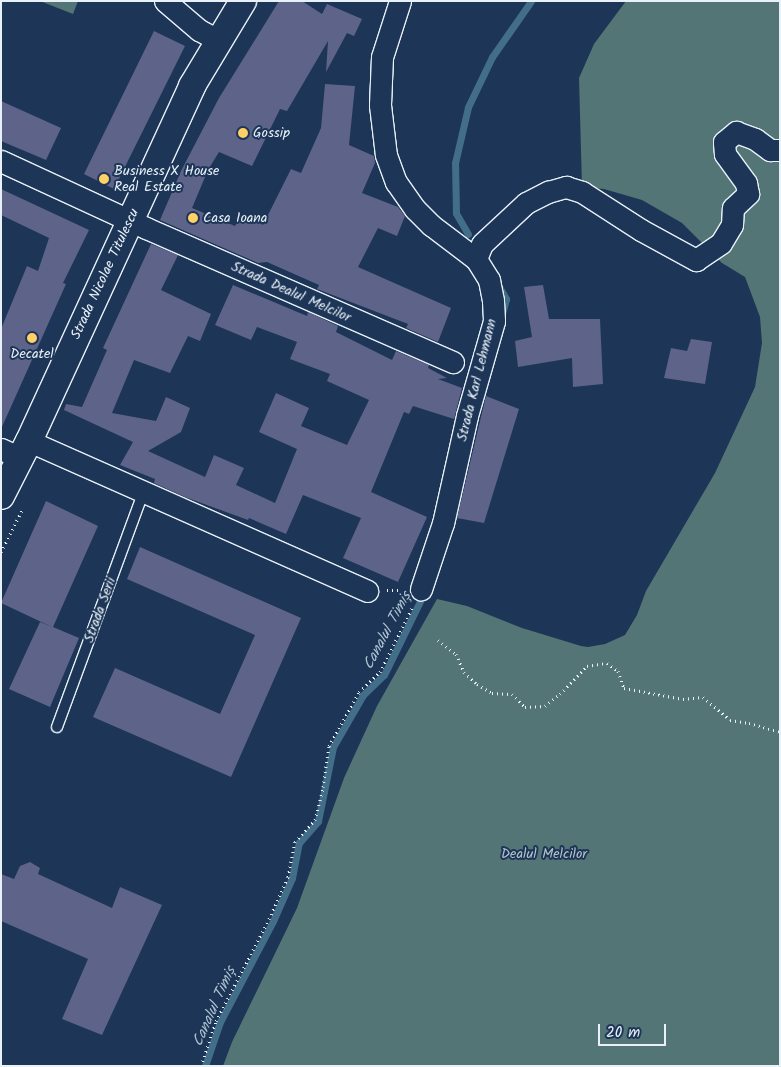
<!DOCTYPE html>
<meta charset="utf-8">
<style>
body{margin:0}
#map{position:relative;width:781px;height:1067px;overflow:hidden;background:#1d3557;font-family:Kalam,sans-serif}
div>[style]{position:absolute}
.green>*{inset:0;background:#537575}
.stream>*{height:7px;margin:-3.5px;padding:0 3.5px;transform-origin:3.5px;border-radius:3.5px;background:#436e89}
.building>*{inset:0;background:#5e6389}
.path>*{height:3px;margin-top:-1.5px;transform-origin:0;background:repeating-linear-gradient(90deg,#e8f1f8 0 1px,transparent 0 5px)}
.roads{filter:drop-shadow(1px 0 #e8f1f8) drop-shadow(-1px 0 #e8f1f8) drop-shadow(0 1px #e8f1f8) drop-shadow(0 -1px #e8f1f8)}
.service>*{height:10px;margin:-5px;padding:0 5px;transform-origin:5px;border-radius:5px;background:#1d3557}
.minor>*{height:21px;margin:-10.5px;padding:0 10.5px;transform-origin:10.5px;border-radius:10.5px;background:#1d3557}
.tertiary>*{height:26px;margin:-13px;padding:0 13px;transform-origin:13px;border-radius:13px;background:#1d3557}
.dots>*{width:14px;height:14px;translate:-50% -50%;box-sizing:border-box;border:2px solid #1d3557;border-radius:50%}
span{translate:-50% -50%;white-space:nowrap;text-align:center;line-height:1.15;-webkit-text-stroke:4px #1d3557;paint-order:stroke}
.poi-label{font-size:14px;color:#e8f1f8}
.left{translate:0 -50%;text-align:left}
.street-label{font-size:14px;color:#e8f1f8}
.park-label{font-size:14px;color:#b4c6ca}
.water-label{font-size:15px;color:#aec3d1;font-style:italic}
.frame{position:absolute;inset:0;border:2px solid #e8f1f8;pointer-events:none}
.scale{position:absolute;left:598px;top:1024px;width:68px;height:22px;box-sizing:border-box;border:2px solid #e8f1f8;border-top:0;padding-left:6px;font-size:15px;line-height:18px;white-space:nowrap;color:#e8f1f8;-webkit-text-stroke:4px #1d3557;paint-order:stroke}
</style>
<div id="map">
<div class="green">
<i style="clip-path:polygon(40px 1px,78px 1px,73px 14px)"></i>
<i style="clip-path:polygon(626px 1px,780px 1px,780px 1066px,223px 1066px,232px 1042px,297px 908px,344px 778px,377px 706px,437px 599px,467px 606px,522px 628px,581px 646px,588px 647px,605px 644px,625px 635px,637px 615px,646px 591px,715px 473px,755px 387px,762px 343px,760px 317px,745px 277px,722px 263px,682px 223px,642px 200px,604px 189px,582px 187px,579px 78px,594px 44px)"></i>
</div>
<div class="stream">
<i style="left:468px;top:234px;width:24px;rotate:-120deg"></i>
<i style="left:456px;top:213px;width:50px;rotate:-91.1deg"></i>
<i style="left:455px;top:163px;width:57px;rotate:-76.9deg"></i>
<i style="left:468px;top:107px;width:55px;rotate:-64.4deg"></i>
<i style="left:492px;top:57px;width:68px;rotate:-55.1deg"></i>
<i style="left:498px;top:285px;width:16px;rotate:60deg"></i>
<i style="left:506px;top:299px;width:16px;rotate:105deg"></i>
<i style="left:205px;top:1066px;width:46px;rotate:-71.2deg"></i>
<i style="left:220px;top:1022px;width:114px;rotate:-62.3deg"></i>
<i style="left:273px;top:921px;width:47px;rotate:-66.2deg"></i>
<i style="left:292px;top:878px;width:36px;rotate:-79deg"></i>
<i style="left:299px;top:843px;width:29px;rotate:-49deg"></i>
<i style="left:318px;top:821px;width:76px;rotate:-78.5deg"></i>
<i style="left:333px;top:747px;width:60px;rotate:-60deg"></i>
<i style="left:363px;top:695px;width:29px;rotate:-44deg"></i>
<i style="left:384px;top:675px;width:93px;rotate:-64deg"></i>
</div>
<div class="building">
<i style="clip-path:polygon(279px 1px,302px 1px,322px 14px,327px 4px,362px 19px,354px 36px,347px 33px,326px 72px,328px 41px,287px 111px,280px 109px,252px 166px,219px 152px,208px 170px,192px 208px,235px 226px,242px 214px,263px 225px,291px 169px,301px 173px,321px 128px,325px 84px,355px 86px,349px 145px,374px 156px,375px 163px,362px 193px,398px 207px,405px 216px,397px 236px,378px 228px,358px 267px,451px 308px,438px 342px,406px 328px,408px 324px,317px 289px,319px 285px,267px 262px,258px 263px,160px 220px,181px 171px,219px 98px)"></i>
<i style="clip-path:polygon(154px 31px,185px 46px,114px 189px,84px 174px)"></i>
<i style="clip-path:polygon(1px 101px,61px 128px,46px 160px,1px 141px)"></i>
<i style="clip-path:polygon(1px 189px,89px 230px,63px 283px,66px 284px,1px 429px,1px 329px,27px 266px,38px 271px,49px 238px,1px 215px)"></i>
<i style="clip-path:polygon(151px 244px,178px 255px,161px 290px,211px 314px,200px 341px,188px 336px,170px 373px,134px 360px,112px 413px,156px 421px,166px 397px,190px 408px,181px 432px,148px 451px,205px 477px,214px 455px,244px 468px,236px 485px,275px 503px,297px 449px,259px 432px,276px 393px,309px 408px,301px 426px,347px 445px,369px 400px,327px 381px,330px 374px,290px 359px,297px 342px,257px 327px,251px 340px,215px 325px,233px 285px,307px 316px,308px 312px,338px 326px,336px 332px,392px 360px,396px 351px,429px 365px,428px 368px,447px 378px,438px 379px,462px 388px,454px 419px,413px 406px,409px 414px,404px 412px,371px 492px,427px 517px,398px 582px,343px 558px,361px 518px,303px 495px,286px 534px,249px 518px,248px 520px,185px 497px,154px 483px,155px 479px,120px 465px,133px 442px,64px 410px,66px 404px,82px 407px,107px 350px,103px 348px)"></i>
<i style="clip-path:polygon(543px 285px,549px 319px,600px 319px,603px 384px,573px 387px,572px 358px,518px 367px,515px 341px,532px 337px,524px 287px)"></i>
<i style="clip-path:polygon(691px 339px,712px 342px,705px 384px,664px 378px,671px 348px,687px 351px)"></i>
<i style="clip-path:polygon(486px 396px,519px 409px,484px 523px,457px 518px)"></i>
<i style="clip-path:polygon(46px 501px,98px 526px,53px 627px,79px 638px,50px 707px,9px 689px,40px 622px,52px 627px,1px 603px)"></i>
<i style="clip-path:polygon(140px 547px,301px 618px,231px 777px,93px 717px,115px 668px,220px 714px,255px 635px,127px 579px)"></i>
<i style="clip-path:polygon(30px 862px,40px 868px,38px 874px,112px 908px,120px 887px,162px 905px,102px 1035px,62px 1019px,88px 959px,1px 921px,1px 874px,14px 879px,20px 866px)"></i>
</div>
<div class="path">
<i style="left:1px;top:552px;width:47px;rotate:-63.4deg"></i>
<i style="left:387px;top:590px;width:14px"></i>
<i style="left:438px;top:640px;width:23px;rotate:38deg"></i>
<i style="left:456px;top:654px;width:20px;rotate:66deg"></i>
<i style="left:464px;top:672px;width:18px;rotate:43deg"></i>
<i style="left:477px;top:684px;width:17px;rotate:31deg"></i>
<i style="left:492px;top:693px;width:20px;rotate:3deg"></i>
<i style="left:512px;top:694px;width:18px;rotate:45deg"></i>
<i style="left:525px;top:707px;width:20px;rotate:-3deg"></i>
<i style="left:545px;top:706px;width:19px;rotate:-39deg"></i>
<i style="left:560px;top:694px;width:39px;rotate:-46deg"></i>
<i style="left:587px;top:666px;width:20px;rotate:-9deg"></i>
<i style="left:607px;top:663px;width:14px;rotate:36deg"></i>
<i style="left:618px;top:671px;width:18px;rotate:71deg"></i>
<i style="left:624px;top:688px;width:60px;rotate:10.6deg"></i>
<i style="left:683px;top:699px;width:20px;rotate:-6deg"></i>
<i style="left:703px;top:697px;width:35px;rotate:40deg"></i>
<i style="left:730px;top:720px;width:19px;rotate:9deg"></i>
<i style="left:749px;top:723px;width:32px;rotate:16deg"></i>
<i style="left:201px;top:1066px;width:47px;rotate:-71.6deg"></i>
<i style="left:216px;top:1021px;width:115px;rotate:-62.5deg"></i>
<i style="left:269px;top:919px;width:46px;rotate:-65.7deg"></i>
<i style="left:288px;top:877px;width:36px;rotate:-79deg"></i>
<i style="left:295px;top:842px;width:30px;rotate:-48deg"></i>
<i style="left:315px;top:820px;width:34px;rotate:-76deg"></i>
<i style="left:323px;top:787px;width:41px;rotate:-81.7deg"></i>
<i style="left:329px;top:746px;width:62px;rotate:-60.9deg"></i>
<i style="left:359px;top:692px;width:29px;rotate:-44deg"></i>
<i style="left:380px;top:672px;width:72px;rotate:-63.4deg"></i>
</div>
<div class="roads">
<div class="service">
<i style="left:57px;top:727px;width:249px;rotate:-69.8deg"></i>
</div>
<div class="minor">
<i style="left:165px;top:1px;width:45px;rotate:40.5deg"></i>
<i style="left:199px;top:30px;width:21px;rotate:28deg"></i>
<i style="left:400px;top:1px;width:59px;rotate:107.8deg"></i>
<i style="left:382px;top:57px;width:48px;rotate:92.4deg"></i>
<i style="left:380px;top:105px;width:50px;rotate:83.2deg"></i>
<i style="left:386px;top:155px;width:29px;rotate:70deg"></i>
<i style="left:396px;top:182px;width:33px;rotate:55deg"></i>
<i style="left:415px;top:209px;width:23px;rotate:45deg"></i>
<i style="left:431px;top:225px;width:56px;rotate:37.1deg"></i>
<i style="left:476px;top:259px;width:25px;rotate:58deg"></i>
<i style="left:489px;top:280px;width:21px;rotate:79deg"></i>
<i style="left:493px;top:301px;width:20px;rotate:87deg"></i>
<i style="left:494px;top:321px;width:99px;rotate:105.9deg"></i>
<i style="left:467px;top:416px;width:110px;rotate:102.6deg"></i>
<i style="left:443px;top:523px;width:70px;rotate:108.4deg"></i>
<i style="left:1px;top:161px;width:160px;rotate:24.8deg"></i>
<i style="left:146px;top:228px;width:335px;rotate:23.6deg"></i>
<i style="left:476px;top:259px;width:16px;rotate:-68deg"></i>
<i style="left:482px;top:244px;width:60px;rotate:-43deg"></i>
<i style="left:526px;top:203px;width:25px;rotate:-27deg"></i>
<i style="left:548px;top:192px;width:19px;rotate:-16deg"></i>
<i style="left:566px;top:187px;width:17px;rotate:17deg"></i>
<i style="left:582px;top:192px;width:70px;rotate:32.8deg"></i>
<i style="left:641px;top:230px;width:63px;rotate:28.6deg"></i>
<i style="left:696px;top:260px;width:30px;rotate:-34deg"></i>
<i style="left:721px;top:243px;width:21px;rotate:-59deg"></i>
<i style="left:732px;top:225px;width:17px;rotate:-87deg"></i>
<i style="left:733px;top:208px;width:21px;rotate:-43deg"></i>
<i style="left:748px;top:194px;width:11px;rotate:-100deg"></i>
<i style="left:746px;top:183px;width:36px;rotate:-126deg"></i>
<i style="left:725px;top:154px;width:12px;rotate:-95deg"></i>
<i style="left:724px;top:142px;width:16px;rotate:-40deg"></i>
<i style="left:736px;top:132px;width:20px;rotate:20deg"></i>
<i style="left:755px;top:139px;width:19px;rotate:36deg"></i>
<i style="left:770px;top:150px;width:10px"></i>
<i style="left:29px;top:441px;width:370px;rotate:23.9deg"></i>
<i style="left:1px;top:449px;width:21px;rotate:25deg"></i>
</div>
<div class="tertiary">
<i style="left:1px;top:496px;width:62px;rotate:-63deg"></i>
<i style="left:29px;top:441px;width:391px;rotate:-65.3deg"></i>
<i style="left:192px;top:86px;width:99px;rotate:-59deg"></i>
</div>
</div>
<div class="dots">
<i style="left:243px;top:133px;background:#ffd166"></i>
<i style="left:104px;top:179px;background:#ffd166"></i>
<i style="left:193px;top:218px;background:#ffd166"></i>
<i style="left:32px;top:338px;background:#ffd166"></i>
</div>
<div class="poi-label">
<span class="left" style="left:253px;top:133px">Gossip</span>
<span class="left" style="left:114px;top:179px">Business X House<br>Real Estate</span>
<span class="left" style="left:203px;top:218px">Casa Ioana</span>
<span style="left:32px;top:354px">Decatel</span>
</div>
<div class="street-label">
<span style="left:105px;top:274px;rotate:-65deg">Strada Nicolae Titulescu</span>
<span style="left:291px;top:292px;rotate:24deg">Strada Dealul Melcilor</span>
<span style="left:477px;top:380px;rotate:-76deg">Strada Karl Lehmann</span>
<span style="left:100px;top:610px;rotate:-70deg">Strada Serii</span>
</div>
<div class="park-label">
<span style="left:544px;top:854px">Dealul Melcilor</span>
</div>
<div class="water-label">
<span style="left:388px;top:631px;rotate:-62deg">Canalul Timiș</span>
<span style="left:215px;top:1007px;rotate:-66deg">Canalul Timiș</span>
</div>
<div class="frame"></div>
<div class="scale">20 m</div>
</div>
